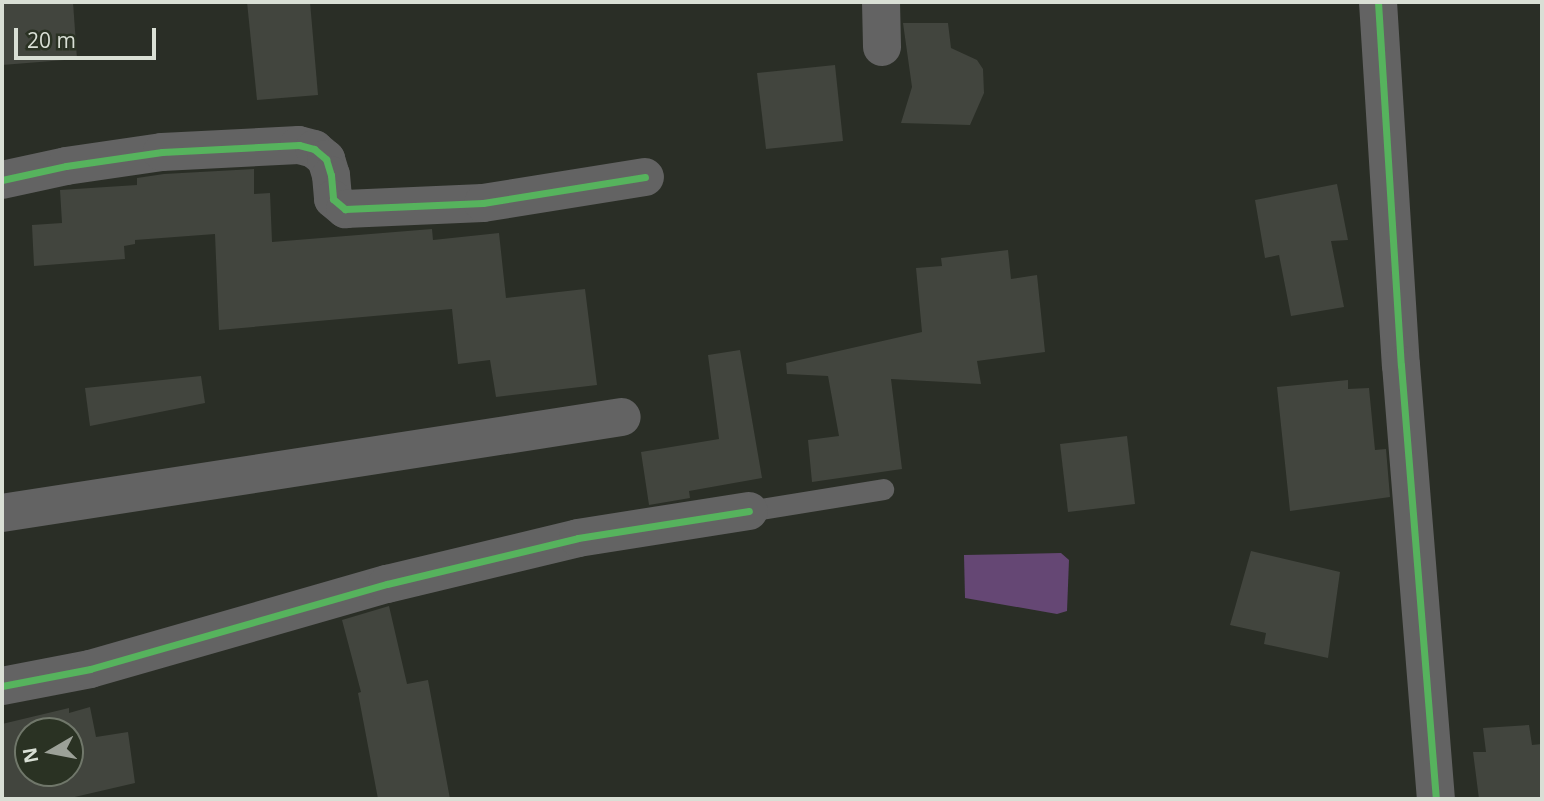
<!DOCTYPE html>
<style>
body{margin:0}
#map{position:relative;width:1544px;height:801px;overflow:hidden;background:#2a2e26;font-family:"Open Sans",sans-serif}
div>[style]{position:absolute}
.water>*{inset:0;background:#654774}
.building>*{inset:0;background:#42453e}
.service>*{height:21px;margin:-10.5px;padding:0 10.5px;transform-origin:10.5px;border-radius:10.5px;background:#636363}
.minor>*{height:38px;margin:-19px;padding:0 19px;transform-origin:19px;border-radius:19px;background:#636363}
.cycleway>*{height:7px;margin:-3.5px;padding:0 3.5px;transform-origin:3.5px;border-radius:3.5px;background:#56b35d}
span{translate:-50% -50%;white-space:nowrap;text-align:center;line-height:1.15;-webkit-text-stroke:7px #2a3223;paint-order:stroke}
.frame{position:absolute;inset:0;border:4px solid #d9dfd5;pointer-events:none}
.north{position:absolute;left:14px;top:717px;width:70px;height:70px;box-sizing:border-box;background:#2a3223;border:2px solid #70776a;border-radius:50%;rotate:260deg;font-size:19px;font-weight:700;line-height:28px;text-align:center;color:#d9dfd5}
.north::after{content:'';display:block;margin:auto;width:24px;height:32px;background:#9ca198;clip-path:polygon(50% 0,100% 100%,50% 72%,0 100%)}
.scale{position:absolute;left:14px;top:28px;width:142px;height:32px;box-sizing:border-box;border:4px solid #d9dfd5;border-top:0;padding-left:9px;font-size:21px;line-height:24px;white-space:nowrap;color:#d9dfd5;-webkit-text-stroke:5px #2a3223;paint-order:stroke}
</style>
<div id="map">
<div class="water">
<i style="clip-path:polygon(1061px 553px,1069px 560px,1067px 611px,1057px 614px,965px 598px,964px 555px)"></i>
</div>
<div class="building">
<i style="clip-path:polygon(2px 2px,73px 2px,77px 59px,2px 65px)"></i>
<i style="clip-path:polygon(247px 2px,310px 2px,318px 95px,257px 100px)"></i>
<i style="clip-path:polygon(903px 23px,948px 23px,951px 48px,977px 60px,983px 69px,984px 93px,970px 125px,901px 123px,912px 87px)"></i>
<i style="clip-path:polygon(835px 65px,843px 141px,766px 149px,757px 73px)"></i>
<i style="clip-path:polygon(254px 169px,254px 194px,270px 193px,272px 242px,432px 229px,433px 240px,499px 233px,506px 298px,585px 289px,597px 385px,496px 397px,490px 360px,458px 364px,452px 309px,219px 330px,215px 234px,135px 240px,135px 244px,124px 246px,125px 259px,34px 266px,32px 225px,62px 223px,60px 190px,137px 185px,137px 178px,164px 174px)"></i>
<i style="clip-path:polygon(1337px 184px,1348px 240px,1331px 241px,1344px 307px,1291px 316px,1279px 255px,1265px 258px,1255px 200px)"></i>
<i style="clip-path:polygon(1008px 250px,1011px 279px,1037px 275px,1045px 352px,977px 361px,981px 384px,891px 379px,902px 469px,812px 482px,808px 440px,839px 436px,828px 376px,787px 374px,786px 363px,922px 332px,916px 268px,942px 266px,941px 258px)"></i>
<i style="clip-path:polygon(740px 350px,762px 478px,689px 491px,690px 498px,649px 505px,641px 452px,719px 439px,708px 355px)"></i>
<i style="clip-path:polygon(201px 376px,205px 403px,90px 426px,85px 388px)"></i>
<i style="clip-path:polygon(1348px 380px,1348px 389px,1369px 388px,1375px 450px,1386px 449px,1390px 497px,1290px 511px,1277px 387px)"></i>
<i style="clip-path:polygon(1127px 436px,1135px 504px,1068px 512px,1060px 444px)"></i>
<i style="clip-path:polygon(1251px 551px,1340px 572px,1328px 658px,1264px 644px,1266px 633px,1230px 625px)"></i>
<i style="clip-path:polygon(389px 606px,407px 684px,428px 680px,450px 799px,378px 799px,358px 693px,361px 692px,342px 620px)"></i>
<i style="clip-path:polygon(evenodd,90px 707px,96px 737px,128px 732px,135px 783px,66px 799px,2px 799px,2px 724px,69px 708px,69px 713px,90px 707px,28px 731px,70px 731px,70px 773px,28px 773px,28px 731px)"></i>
<i style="clip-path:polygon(1529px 725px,1532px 745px,1542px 744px,1542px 799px,1479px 799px,1473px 752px,1486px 752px,1483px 728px)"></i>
</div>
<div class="service">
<i style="left:749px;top:511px;width:136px;rotate:-9.3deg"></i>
</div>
<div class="minor">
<i style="left:881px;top:2px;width:45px;rotate:88.7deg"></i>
<i style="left:1378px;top:2px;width:364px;rotate:86.4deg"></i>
<i style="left:1401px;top:365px;width:435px;rotate:85.4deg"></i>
<i style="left:2px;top:180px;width:66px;rotate:-12.3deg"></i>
<i style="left:66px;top:166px;width:97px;rotate:-8.3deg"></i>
<i style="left:162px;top:152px;width:137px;rotate:-2.9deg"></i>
<i style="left:299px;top:145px;width:16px;rotate:15deg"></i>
<i style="left:314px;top:149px;width:16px;rotate:40deg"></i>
<i style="left:326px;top:159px;width:17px;rotate:73deg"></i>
<i style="left:331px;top:175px;width:24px;rotate:85deg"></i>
<i style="left:333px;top:199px;width:16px;rotate:40deg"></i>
<i style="left:345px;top:209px;width:138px;rotate:-2.5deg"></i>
<i style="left:483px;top:203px;width:164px;rotate:-9.1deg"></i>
<i style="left:2px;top:513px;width:627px;rotate:-8.8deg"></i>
<i style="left:2px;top:686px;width:90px;rotate:-10.9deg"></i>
<i style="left:90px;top:669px;width:309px;rotate:-16deg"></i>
<i style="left:387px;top:584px;width:196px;rotate:-13.5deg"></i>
<i style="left:578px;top:538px;width:173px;rotate:-9deg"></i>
</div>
<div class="cycleway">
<i style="left:1378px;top:2px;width:364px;rotate:86.4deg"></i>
<i style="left:1401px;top:365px;width:435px;rotate:85.4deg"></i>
<i style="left:2px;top:180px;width:66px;rotate:-12.3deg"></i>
<i style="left:66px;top:166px;width:97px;rotate:-8.3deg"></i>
<i style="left:162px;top:152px;width:137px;rotate:-2.9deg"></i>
<i style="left:299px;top:145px;width:16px;rotate:15deg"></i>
<i style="left:314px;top:149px;width:16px;rotate:40deg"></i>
<i style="left:326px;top:159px;width:17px;rotate:73deg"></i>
<i style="left:331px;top:175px;width:24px;rotate:85deg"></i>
<i style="left:333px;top:199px;width:16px;rotate:40deg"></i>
<i style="left:345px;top:209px;width:138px;rotate:-2.5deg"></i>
<i style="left:483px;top:203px;width:164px;rotate:-9.1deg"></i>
<i style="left:2px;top:686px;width:90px;rotate:-10.9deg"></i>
<i style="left:90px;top:669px;width:309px;rotate:-16deg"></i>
<i style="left:387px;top:584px;width:196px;rotate:-13.5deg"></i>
<i style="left:578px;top:538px;width:173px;rotate:-9deg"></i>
</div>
<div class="frame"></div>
<div class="north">N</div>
<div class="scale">20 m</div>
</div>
